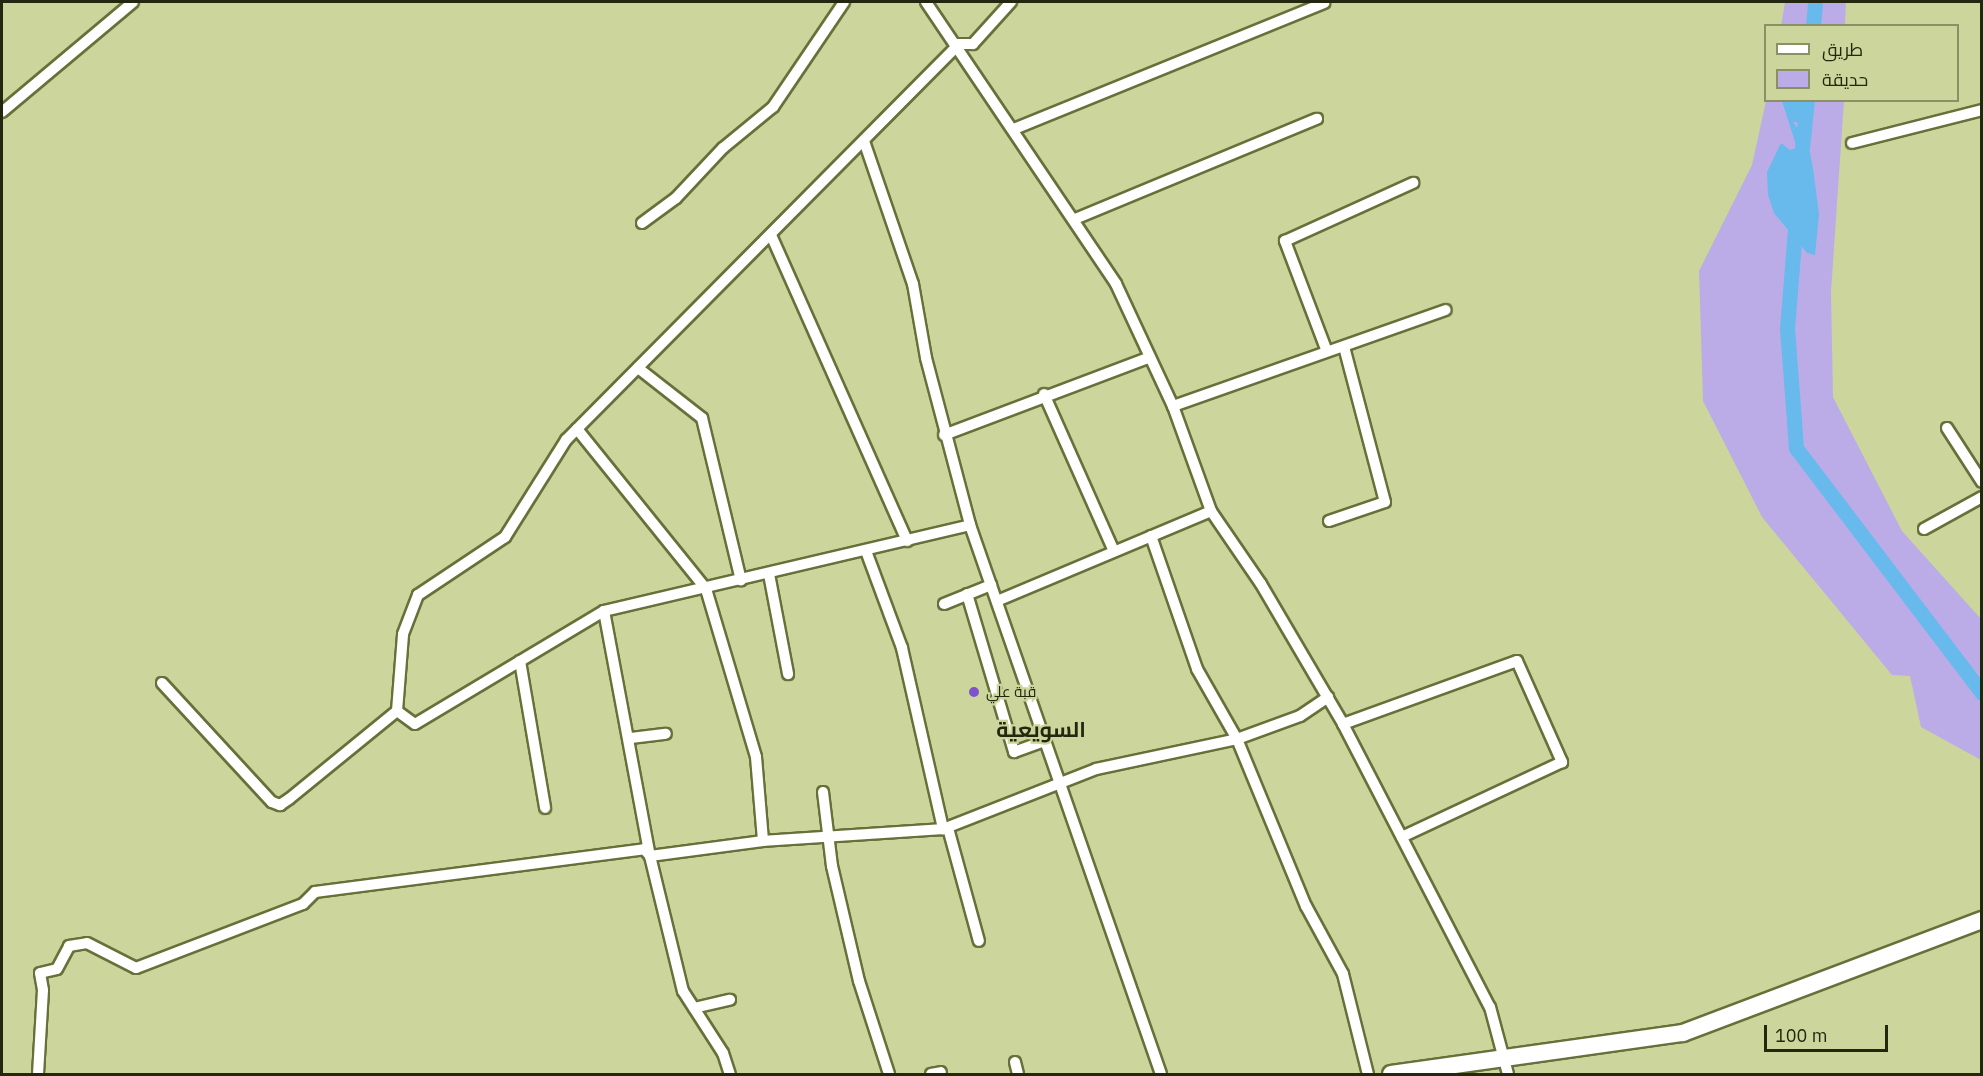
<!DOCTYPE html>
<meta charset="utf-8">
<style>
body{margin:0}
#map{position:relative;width:1983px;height:1076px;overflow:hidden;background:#ccd69c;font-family:"IBM Plex Sans",Cairo,sans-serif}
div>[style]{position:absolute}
.green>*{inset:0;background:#bbace8}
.water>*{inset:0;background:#67baeb}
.river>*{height:15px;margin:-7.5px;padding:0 7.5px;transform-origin:7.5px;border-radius:7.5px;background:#67baeb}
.roads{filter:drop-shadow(2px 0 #68703a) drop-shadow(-2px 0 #68703a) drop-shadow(0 2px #68703a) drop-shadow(0 -2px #68703a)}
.minor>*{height:10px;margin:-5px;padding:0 5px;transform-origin:5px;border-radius:5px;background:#fff}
.highway>*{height:16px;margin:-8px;padding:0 8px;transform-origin:8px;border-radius:8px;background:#fff}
.dots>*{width:16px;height:16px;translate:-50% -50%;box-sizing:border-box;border:3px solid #ccd69c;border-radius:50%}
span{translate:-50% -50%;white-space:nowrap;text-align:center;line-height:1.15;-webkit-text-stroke:4.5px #ccd69c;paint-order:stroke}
.poi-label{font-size:15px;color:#232710}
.left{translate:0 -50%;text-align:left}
.district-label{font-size:21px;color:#232710;font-weight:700}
.frame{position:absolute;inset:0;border:3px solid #232710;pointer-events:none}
.legend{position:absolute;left:1764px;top:24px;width:195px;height:78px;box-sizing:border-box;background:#ccd69c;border:2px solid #889064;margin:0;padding:8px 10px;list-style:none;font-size:18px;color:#232710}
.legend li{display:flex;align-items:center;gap:12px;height:30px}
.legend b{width:30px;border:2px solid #889064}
.scale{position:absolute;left:1764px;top:1025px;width:124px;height:27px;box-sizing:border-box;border:3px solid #232710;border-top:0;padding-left:8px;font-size:18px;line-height:21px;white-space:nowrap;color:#232710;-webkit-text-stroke:4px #ccd69c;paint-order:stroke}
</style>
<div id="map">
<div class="green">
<i style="clip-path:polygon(1785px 2px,1846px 2px,1845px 25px,1781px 26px)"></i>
<i style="clip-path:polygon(1766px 101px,1844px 101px,1831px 292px,1833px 397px,1902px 531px,1981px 619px,1981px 760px,1921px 727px,1910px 676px,1892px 675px,1762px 517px,1703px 401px,1699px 271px,1752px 165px)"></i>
</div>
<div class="water">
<i style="clip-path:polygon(1782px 101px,1805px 101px,1809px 112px,1806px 123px,1793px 122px,1798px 129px,1805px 128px,1813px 168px,1819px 214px,1815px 255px,1807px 253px,1774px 213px,1768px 195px,1767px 172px,1781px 143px,1790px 150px,1797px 148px)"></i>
</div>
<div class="river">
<i style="left:1813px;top:26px;width:24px;rotate:-85deg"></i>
<i style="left:1802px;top:148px;width:48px;rotate:-84.1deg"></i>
<i style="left:1796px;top:217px;width:111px;rotate:94.6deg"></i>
<i style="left:1787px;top:328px;width:120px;rotate:85.7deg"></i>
<i style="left:1796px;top:448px;width:308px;rotate:52.8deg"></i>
</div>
<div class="roads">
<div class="minor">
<i style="left:926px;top:2px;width:340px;rotate:56deg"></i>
<i style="left:1116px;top:284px;width:135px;rotate:65deg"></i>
<i style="left:1173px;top:406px;width:112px;rotate:70.1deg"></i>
<i style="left:1211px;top:511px;width:88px;rotate:55.6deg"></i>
<i style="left:1261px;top:584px;width:162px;rotate:59.6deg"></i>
<i style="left:1343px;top:724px;width:319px;rotate:62.6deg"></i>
<i style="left:1490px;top:1007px;width:69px;rotate:75deg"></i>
<i style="left:2px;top:112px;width:171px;rotate:-40deg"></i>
<i style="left:1014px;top:129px;width:335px;rotate:-22.1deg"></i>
<i style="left:864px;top:141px;width:151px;rotate:71.1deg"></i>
<i style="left:913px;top:284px;width:75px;rotate:80deg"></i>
<i style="left:926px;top:358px;width:173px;rotate:75.2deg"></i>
<i style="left:970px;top:525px;width:581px;rotate:70.82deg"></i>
<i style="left:1852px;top:143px;width:134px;rotate:-14.2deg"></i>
<i style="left:1075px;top:219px;width:262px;rotate:-22.5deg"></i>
<i style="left:642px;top:223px;width:42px;rotate:-36.3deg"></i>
<i style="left:676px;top:198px;width:69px;rotate:-46.8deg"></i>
<i style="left:723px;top:148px;width:65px;rotate:-39.4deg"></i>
<i style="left:773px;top:107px;width:127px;rotate:-55.9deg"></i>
<i style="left:771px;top:235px;width:335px;rotate:66deg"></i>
<i style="left:1326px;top:349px;width:116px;rotate:-110.8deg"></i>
<i style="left:1285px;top:241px;width:141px;rotate:-24.4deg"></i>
<i style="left:638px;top:368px;width:81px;rotate:38deg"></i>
<i style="left:702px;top:418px;width:167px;rotate:76.5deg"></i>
<i style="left:1044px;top:394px;width:172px;rotate:66deg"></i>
<i style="left:1173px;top:406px;width:289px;rotate:-19.4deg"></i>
<i style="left:1947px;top:428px;width:64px;rotate:57.1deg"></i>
<i style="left:577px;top:429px;width:206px;rotate:51.1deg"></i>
<i style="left:706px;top:589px;width:175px;rotate:73.4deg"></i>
<i style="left:756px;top:757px;width:84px;rotate:85.2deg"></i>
<i style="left:944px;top:435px;width:220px;rotate:-20.7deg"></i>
<i style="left:1329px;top:521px;width:59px;rotate:-18.7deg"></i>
<i style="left:1385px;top:502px;width:160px;rotate:-104.8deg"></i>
<i style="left:1924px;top:529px;width:66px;rotate:-28.9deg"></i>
<i style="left:1151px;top:536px;width:141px;rotate:70.9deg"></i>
<i style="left:1197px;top:669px;width:81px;rotate:60.3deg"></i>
<i style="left:1237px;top:739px;width:181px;rotate:67.6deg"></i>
<i style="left:1306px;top:906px;width:77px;rotate:61.4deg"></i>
<i style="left:1343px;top:974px;width:103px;rotate:76deg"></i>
<i style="left:866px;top:551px;width:103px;rotate:69.6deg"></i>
<i style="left:902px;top:648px;width:186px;rotate:77.2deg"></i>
<i style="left:769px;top:574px;width:102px;rotate:79.2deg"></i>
<i style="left:967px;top:594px;width:165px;rotate:73.4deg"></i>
<i style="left:1014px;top:752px;width:33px;rotate:-20deg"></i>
<i style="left:997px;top:601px;width:232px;rotate:-22.8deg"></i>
<i style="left:944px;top:604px;width:51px;rotate:-22deg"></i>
<i style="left:604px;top:611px;width:249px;rotate:79.4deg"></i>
<i style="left:650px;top:856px;width:139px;rotate:76.3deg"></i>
<i style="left:683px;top:991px;width:74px;rotate:57.2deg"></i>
<i style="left:723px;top:1053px;width:22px;rotate:72deg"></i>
<i style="left:520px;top:661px;width:149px;rotate:80.3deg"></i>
<i style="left:162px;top:683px;width:162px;rotate:47.3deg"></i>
<i style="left:272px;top:802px;width:9px;rotate:21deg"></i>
<i style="left:280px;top:805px;width:11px;rotate:-34deg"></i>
<i style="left:289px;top:799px;width:139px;rotate:-39.2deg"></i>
<i style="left:397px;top:711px;width:77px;rotate:-85.5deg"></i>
<i style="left:403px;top:634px;width:42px;rotate:-69deg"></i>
<i style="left:418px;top:595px;width:105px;rotate:-33.7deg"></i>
<i style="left:505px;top:537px;width:115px;rotate:-57.8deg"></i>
<i style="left:566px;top:440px;width:558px;rotate:-45.22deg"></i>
<i style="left:959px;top:44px;width:14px"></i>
<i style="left:973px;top:44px;width:57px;rotate:-47.9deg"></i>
<i style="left:397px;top:711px;width:22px;rotate:36deg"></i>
<i style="left:415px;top:724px;width:220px;rotate:-30.9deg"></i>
<i style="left:604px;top:611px;width:376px;rotate:-13.2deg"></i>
<i style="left:1343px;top:724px;width:185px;rotate:-19.9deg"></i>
<i style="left:1517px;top:661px;width:111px;rotate:66deg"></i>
<i style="left:1562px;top:762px;width:177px;rotate:154.9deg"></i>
<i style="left:631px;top:738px;width:35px;rotate:-7deg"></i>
<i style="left:823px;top:792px;width:75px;rotate:83.1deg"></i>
<i style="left:832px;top:866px;width:118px;rotate:76.8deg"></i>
<i style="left:859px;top:981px;width:98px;rotate:72.1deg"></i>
<i style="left:948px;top:828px;width:117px;rotate:74.7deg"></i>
<i style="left:694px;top:1008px;width:37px;rotate:-13deg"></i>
<i style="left:1015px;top:1062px;width:12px;rotate:76deg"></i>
<i style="left:38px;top:1074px;width:84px;rotate:-86.6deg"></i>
<i style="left:43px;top:990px;width:17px;rotate:-100deg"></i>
<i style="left:40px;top:973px;width:17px;rotate:-13deg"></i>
<i style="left:57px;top:969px;width:26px;rotate:-62deg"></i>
<i style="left:69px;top:946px;width:18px;rotate:-9deg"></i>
<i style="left:87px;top:943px;width:55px;rotate:27deg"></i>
<i style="left:136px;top:968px;width:179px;rotate:-21deg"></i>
<i style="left:303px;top:904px;width:17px;rotate:-45deg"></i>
<i style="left:315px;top:892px;width:332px;rotate:-7.4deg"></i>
<i style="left:644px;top:849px;width:9px;rotate:49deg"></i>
<i style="left:650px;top:856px;width:114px;rotate:-7.6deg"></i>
<i style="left:763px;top:841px;width:180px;rotate:-3.8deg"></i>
<i style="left:943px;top:829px;width:164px;rotate:-21.4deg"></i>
<i style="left:1096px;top:769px;width:144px;rotate:-12deg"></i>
<i style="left:1237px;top:739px;width:67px;rotate:-20.1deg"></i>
<i style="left:1300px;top:716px;width:34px;rotate:-34deg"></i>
<i style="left:931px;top:1074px;width:10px;rotate:-11deg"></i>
</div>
<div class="highway">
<i style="left:1391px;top:1074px;width:295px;rotate:-8deg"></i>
<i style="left:1683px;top:1033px;width:320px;rotate:-20.7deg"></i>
</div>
</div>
<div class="dots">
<i style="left:974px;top:692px;background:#7d53cc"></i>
</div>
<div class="poi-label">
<span class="left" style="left:986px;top:692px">قبة علي</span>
</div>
<div class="district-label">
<span style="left:1041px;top:729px">السويعية</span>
</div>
<div class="frame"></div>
<ul class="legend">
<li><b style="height:8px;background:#fff"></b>طريق</li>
<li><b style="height:16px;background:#bbace8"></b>حديقة</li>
</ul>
<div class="scale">100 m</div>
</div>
